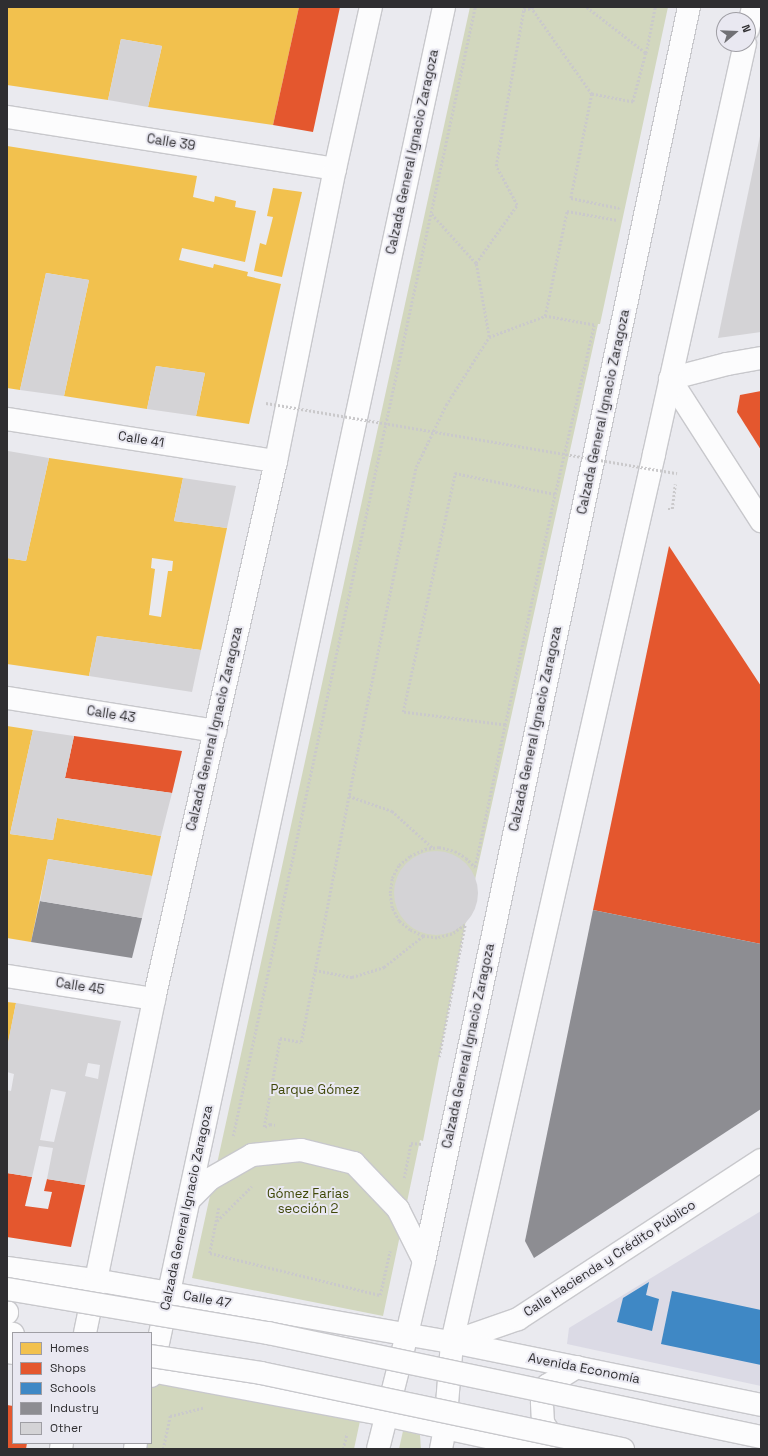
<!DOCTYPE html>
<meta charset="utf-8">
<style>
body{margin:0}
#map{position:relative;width:768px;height:1456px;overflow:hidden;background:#eaeaef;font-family:"Space Grotesk",sans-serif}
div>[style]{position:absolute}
.built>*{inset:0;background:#dbdae5}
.green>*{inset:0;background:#d2d7be}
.homes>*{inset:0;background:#f2c14e}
.shops>*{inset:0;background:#e4572e}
.schools>*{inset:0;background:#3f88c5}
.industry>*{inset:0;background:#8d8d92}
.building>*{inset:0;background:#d4d3d6}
.round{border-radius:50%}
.path>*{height:2.5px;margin-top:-1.25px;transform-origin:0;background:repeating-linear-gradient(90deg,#cac9cb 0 2px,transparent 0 4px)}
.roads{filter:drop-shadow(1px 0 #c8c8cc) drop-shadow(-1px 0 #c8c8cc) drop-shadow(0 1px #c8c8cc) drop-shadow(0 -1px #c8c8cc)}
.street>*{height:22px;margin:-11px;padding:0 11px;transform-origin:11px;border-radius:11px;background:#fcfcfd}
.secondary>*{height:22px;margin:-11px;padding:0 11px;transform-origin:11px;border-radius:11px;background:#fcfcfd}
.primary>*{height:22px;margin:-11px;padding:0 11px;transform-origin:11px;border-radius:11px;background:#fcfcfd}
.path-bridge>*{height:2.5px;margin-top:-1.25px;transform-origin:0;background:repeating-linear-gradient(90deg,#cac9cb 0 2px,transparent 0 4px)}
.bridges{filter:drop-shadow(1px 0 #c8c8cc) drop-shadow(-1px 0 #c8c8cc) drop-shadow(0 1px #c8c8cc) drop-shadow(0 -1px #c8c8cc)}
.secondary-bridge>*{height:22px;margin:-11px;padding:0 11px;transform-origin:11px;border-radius:11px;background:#fcfcfd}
.primary-bridge>*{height:22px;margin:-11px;padding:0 11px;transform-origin:11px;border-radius:11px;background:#fcfcfd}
span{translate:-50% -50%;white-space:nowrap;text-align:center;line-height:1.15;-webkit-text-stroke:4px #e9e8f1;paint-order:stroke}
.street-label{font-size:13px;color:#2f2e31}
.park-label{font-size:13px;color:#3f4708}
.frame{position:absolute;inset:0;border:8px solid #2f2e31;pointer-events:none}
.legend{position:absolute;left:12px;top:1332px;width:140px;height:112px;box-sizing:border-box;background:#e9e8f1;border:1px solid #9f9ea4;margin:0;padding:5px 7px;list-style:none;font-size:12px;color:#2f2e31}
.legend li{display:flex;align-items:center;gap:8px;height:20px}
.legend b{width:20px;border:1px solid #9f9ea4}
.north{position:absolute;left:716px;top:12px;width:40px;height:40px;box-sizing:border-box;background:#e9e8f1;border:1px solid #9f9ea4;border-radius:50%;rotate:71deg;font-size:11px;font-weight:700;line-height:16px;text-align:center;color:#2f2e31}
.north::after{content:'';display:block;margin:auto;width:14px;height:18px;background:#707074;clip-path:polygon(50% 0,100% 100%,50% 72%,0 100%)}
</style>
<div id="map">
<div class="built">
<i style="clip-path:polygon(761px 1211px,761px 1386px,567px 1344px,569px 1328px)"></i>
</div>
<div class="green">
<i style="clip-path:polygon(470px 7px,668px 7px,600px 324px,598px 324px,465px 925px,423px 1141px,420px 1140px,383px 1316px,192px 1278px)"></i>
<i style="clip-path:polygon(153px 1378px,360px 1421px,354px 1449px,138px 1449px,140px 1443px,151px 1443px,151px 1388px)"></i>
<i style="clip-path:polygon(403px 1431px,420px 1435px,421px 1449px,399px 1449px)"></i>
</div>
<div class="homes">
<i style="clip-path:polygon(7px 7px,299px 7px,273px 125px,148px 107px,162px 46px,121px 39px,108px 100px,7px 85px)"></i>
<i style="clip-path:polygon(7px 146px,197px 176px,193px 197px,214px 202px,215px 196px,236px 201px,235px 207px,256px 211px,245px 262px,182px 248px,179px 260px,213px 268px,214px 264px,248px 272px,247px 276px,281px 284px,249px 424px,196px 416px,205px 373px,156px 366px,147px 409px,64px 396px,89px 280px,46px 273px,20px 390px,7px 388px)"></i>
<i style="clip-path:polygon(273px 188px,302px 192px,282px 277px,254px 271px,260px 243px,266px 245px,273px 217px,267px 216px)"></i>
<i style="clip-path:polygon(evenodd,49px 458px,183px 478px,174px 521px,227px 528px,201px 650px,97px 636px,89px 676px,7px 664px,7px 558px,26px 561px,49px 458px,152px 558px,173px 561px,172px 571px,168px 571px,161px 617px,149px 615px,155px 569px,151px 568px,152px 558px)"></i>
<i style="clip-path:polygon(7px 726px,33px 730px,10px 834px,53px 840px,57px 818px,161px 836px,152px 876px,48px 859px,31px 942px,7px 938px)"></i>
<i style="clip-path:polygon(7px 1002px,16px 1003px,8px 1044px,7px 1044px)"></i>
</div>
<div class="shops">
<i style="clip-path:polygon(299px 7px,340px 7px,313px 132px,273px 125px)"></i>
<i style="clip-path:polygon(761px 391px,761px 450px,737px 412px,740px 395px)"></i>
<i style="clip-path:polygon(669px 546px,761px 686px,761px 944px,593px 910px)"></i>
<i style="clip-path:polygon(74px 736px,182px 751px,172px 793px,65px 778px)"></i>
<i style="clip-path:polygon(7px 1173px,32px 1177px,25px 1206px,48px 1209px,52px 1192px,44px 1191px,47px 1179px,85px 1185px,71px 1247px,7px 1237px)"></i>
<i style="clip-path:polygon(7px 1405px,13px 1406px,13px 1443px,27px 1443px,26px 1449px,7px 1449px)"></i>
</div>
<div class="schools">
<i style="clip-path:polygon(649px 1282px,646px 1295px,659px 1299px,652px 1331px,617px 1322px,623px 1298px)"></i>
<i style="clip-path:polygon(672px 1291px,761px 1310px,761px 1365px,661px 1344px)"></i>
</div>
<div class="industry">
<i style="clip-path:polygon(40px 901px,142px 918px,132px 958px,31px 942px)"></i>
<i style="clip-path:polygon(593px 910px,761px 944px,761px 1109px,534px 1258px,525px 1241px)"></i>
</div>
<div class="building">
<i style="clip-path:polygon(121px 39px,162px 46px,148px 107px,108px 100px)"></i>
<i style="clip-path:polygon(760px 136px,761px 332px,718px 338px,731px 275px)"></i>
<i style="clip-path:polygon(46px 273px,89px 280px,64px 396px,20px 390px)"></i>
<i style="clip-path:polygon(156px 366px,205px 373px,196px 416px,147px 409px)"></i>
<i style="clip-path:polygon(8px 451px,49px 458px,26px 561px,7px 558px)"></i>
<i style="clip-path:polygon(183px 478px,236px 486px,227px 528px,174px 521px)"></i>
<i style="clip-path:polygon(97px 636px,201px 650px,192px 692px,89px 676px)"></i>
<i style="clip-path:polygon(33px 730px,74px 736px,65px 778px,172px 793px,161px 836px,57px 818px,53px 840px,10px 834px)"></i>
<i class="round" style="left:394px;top:851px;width:84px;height:84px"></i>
<i style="clip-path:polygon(48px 859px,152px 876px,142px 918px,40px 901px)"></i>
<i style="clip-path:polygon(evenodd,16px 1003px,121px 1021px,85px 1185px,47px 1179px,53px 1148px,39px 1146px,32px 1177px,7px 1173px,7px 1090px,11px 1091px,14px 1074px,7px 1072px,7px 1047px,16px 1003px,88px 1063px,100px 1065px,98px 1079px,85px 1076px,88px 1063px,16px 1003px,51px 1089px,66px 1092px,54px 1142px,40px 1140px,51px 1089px)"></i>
</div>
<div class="path">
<i style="left:531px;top:7px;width:106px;rotate:55deg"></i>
<i style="left:587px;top:7px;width:75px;rotate:37.9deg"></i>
<i style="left:646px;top:53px;width:51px;rotate:104.9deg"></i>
<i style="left:633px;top:102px;width:42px;rotate:-169deg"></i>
<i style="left:592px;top:94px;width:106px;rotate:101.4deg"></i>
<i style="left:571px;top:198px;width:49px;rotate:11.8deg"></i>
<i style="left:619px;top:208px;width:1px;rotate:90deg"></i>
<i style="left:524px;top:10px;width:11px;rotate:-15deg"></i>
<i style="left:646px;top:53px;width:47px;rotate:-78.9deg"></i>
<i style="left:432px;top:214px;width:66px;rotate:48.1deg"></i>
<i style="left:489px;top:337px;width:60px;rotate:-20.6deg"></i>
<i style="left:668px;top:509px;width:4px"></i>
<i style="left:672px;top:509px;width:25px;rotate:-83deg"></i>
<i style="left:505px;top:725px;width:236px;rotate:-77.8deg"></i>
<i style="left:349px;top:796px;width:46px;rotate:19.2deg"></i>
<i style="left:392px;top:811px;width:55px;rotate:42.1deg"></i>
<i style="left:315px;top:970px;width:38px;rotate:11deg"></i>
<i style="left:352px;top:977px;width:34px;rotate:-17deg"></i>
<i style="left:384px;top:967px;width:50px;rotate:-38.5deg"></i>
<i style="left:439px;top:1057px;width:135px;rotate:-78.9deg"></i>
<i style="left:465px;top:925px;width:16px;rotate:145deg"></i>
<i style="left:452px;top:934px;width:16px;rotate:165deg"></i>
<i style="left:437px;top:938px;width:14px;rotate:-172deg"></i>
<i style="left:423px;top:936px;width:14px;rotate:-155deg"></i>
<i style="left:410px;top:930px;width:14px;rotate:-141deg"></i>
<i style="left:399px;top:921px;width:15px;rotate:-118deg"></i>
<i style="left:392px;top:908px;width:15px;rotate:-98deg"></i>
<i style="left:390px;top:893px;width:15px;rotate:-82deg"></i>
<i style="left:392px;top:878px;width:15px;rotate:-62deg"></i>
<i style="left:399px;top:865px;width:14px;rotate:-39deg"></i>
<i style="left:410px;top:856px;width:17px;rotate:-25deg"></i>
<i style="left:425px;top:849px;width:14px;rotate:-8deg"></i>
<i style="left:439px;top:847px;width:16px;rotate:14deg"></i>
<i style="left:455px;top:851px;width:13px;rotate:32deg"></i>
<i style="left:466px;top:858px;width:13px;rotate:45deg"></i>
<i style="left:475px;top:867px;width:145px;rotate:-78.1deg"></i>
<i style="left:505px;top:725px;width:103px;rotate:-172.7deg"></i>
<i style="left:403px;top:712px;width:245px;rotate:-77.7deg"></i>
<i style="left:455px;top:473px;width:102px;rotate:11.9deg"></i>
<i style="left:555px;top:494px;width:173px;rotate:-77deg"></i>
<i style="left:594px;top:325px;width:50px;rotate:-169.6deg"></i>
<i style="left:545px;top:316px;width:107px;rotate:-78.2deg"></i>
<i style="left:567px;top:211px;width:51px;rotate:10.2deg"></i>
<i style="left:264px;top:1127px;width:90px;rotate:-79.8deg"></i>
<i style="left:280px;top:1038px;width:21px;rotate:11deg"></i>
<i style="left:301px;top:1042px;width:298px;rotate:-79deg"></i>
<i style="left:358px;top:749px;width:288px;rotate:-78.4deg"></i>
<i style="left:416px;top:467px;width:69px;rotate:-64.2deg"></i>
<i style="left:446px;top:405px;width:80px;rotate:-57.7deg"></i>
<i style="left:489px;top:337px;width:75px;rotate:-100deg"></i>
<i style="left:476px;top:263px;width:71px;rotate:-54.7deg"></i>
<i style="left:517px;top:205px;width:44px;rotate:-118.3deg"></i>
<i style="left:496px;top:166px;width:161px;rotate:-80deg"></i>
<i style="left:265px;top:1127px;width:6px;rotate:-31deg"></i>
<i style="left:270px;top:1124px;width:5px;rotate:11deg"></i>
<i style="left:233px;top:1136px;width:1155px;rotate:-77.9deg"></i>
<i style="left:404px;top:1178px;width:36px;rotate:-79deg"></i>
<i style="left:411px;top:1143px;width:12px;rotate:5deg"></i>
<i style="left:219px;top:1208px;width:46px;rotate:101.3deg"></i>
<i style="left:210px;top:1253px;width:175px;rotate:13.9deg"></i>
<i style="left:380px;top:1295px;width:45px;rotate:-77.2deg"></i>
<i style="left:217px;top:1221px;width:49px;rotate:-45deg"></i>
<i style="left:163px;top:1449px;width:34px;rotate:-78deg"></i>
<i style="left:170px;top:1416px;width:34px;rotate:-14deg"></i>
<i style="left:343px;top:1449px;width:16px;rotate:-76deg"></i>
</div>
<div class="roads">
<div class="street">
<i style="left:7px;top:117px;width:332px;rotate:9deg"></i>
<i style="left:761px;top:358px;width:35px;rotate:170deg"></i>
<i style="left:727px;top:364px;width:59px;rotate:165.3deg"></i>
<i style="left:670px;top:379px;width:169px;rotate:57.3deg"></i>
<i style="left:7px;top:419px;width:272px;rotate:8.9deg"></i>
<i style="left:7px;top:698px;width:211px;rotate:9deg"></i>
<i style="left:7px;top:976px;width:149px;rotate:8.9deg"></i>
<i style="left:452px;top:1342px;width:70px;rotate:-19.2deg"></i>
<i style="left:518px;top:1319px;width:290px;rotate:-33.2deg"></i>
</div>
<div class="secondary">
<i style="left:748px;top:29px;width:23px;rotate:-77deg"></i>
<i style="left:7px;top:1268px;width:89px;rotate:7.8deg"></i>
<i style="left:95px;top:1280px;width:362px;rotate:9.9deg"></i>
<i style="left:452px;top:1342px;width:315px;rotate:11.5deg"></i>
<i style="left:7px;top:1312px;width:1px;rotate:90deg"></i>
<i style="left:85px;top:1333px;width:341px;rotate:-78.3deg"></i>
<i style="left:154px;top:999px;width:552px;rotate:-77.22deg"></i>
<i style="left:276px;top:461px;width:298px;rotate:-78.6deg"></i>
<i style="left:335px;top:169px;width:166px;rotate:-77.5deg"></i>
<i style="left:7px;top:1352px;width:6px;rotate:9deg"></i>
<i style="left:151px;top:1371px;width:238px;rotate:10.6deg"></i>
<i style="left:385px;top:1415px;width:161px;rotate:12.2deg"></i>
<i style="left:61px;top:1449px;width:6px;rotate:-81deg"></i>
<i style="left:441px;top:1449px;width:21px;rotate:-79deg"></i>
<i style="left:445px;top:1428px;width:86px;rotate:-85.3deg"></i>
<i style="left:452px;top:1342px;width:911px;rotate:-77.18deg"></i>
<i style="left:654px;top:454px;width:420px;rotate:-77.5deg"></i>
<i style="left:560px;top:1449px;width:31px;rotate:-123deg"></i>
<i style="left:543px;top:1423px;width:21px;rotate:-93deg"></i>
<i style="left:542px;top:1402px;width:18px;rotate:-71deg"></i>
<i style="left:548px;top:1385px;width:34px;rotate:-32deg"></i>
</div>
<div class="primary">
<i style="left:189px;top:1200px;width:30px;rotate:-45deg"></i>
<i style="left:210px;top:1179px;width:48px;rotate:-29.7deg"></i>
<i style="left:252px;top:1155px;width:49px;rotate:-5.8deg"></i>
<i style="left:301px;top:1150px;width:55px;rotate:13.8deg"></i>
<i style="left:354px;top:1163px;width:64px;rotate:46.3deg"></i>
<i style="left:398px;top:1209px;width:58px;rotate:63.4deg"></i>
<i style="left:7px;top:1333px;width:6px;rotate:9deg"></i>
<i style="left:151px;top:1376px;width:1400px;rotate:-77.92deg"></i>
<i style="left:135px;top:1449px;width:6px;rotate:-81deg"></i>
<i style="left:378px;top:1449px;width:119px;rotate:-75.8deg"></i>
<i style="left:407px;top:1334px;width:75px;rotate:-76.9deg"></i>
<i style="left:424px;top:1261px;width:1282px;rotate:-78.07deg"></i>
</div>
</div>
<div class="path-bridge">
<i style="left:266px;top:403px;width:417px;rotate:9.7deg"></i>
</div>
<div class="bridges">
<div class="secondary-bridge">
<i style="left:7px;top:1289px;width:265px;rotate:9.6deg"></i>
<i style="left:268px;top:1333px;width:504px;rotate:11.91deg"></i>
</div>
<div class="primary-bridge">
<i style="left:151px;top:1356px;width:111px;rotate:8.8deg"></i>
<i style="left:261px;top:1373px;width:370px;rotate:11.9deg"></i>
</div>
</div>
<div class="street-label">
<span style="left:171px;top:143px;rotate:9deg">Calle 39</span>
<span style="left:413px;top:152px;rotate:-78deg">Calzada General Ignacio Zaragoza</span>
<span style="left:604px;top:412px;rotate:-78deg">Calzada General Ignacio Zaragoza</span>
<span style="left:141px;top:440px;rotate:9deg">Calle 41</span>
<span style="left:111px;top:715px;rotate:9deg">Calle 43</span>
<span style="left:215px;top:729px;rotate:-77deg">Calzada General Ignacio Zaragoza</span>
<span style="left:536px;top:729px;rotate:-78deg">Calzada General Ignacio Zaragoza</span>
<span style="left:80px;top:987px;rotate:9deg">Calle 45</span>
<span style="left:469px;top:1046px;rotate:-78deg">Calzada General Ignacio Zaragoza</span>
<span style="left:187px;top:1208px;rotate:-78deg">Calzada General Ignacio Zaragoza</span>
<span style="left:610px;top:1259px;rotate:-33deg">Calle Hacienda y Crédito Público</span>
<span style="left:207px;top:1300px;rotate:10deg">Calle 47</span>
<span style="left:584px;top:1369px;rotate:11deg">Avenida Economía</span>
</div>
<div class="park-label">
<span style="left:315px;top:1090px">Parque Gómez</span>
<span style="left:308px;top:1202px">Gómez Farias<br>sección 2</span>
</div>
<div class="frame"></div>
<ul class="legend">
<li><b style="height:11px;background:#f2c14e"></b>Homes</li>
<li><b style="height:11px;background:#e4572e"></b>Shops</li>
<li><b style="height:11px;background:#3f88c5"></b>Schools</li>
<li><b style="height:11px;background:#8d8d92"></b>Industry</li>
<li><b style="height:11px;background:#d4d3d6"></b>Other</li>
</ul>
<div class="north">N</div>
</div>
